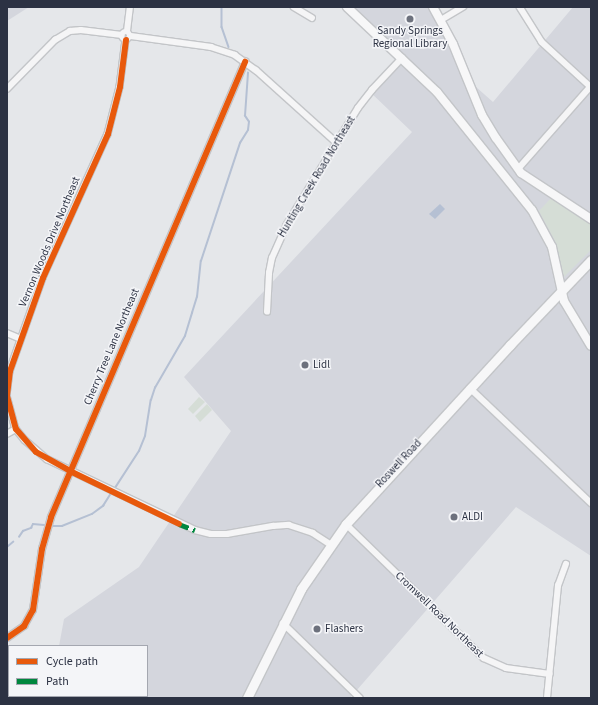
<!DOCTYPE html>
<style>
body{margin:0}
#map{position:relative;width:598px;height:705px;overflow:hidden;background:#e5e7ea;font-family:"Source Sans 3",sans-serif}
div>[style]{position:absolute}
.built>*{inset:0;background:#d4d6dd}
.green>*{inset:0;background:#d5ddd6}
.water>*{inset:0;background:#b5c0d3}
.stream>*{height:1.5px;margin:-0.75px;padding:0 0.75px;transform-origin:0.75px;border-radius:0.75px;background:#b5c0d3}
.roads{filter:drop-shadow(1px 0 #c3c5c8) drop-shadow(-1px 0 #c3c5c8) drop-shadow(0 1px #c3c5c8) drop-shadow(0 -1px #c3c5c8)}
.street>*{height:5.5px;margin:-2.75px;padding:0 2.75px;transform-origin:2.75px;border-radius:2.75px;background:#f5f5f6}
.street>.ring{margin:-2.75px;padding:0;box-sizing:content-box;background:none;border:5.5px solid #f5f5f6;border-radius:50%}
.secondary>*{height:8px;margin:-4px;padding:0 4px;transform-origin:4px;border-radius:4px;background:#f7f7f8}
.primary>*{height:9px;margin:-4.5px;padding:0 4.5px;transform-origin:4.5px;border-radius:4.5px;background:#f7f7f8}
.quiet>*{height:5px;margin-top:-2.5px;transform-origin:0;background:repeating-linear-gradient(90deg,#00873e 0 10px,transparent 0 15px)}
.cycleway>*{height:6px;margin:-3px;padding:0 3px;transform-origin:3px;border-radius:3px;background:#e8590c}
.dots>*{width:11px;height:11px;translate:-50% -50%;box-sizing:border-box;border:2px solid #f4f5f8;border-radius:50%}
span{translate:-50% -50%;white-space:nowrap;text-align:center;line-height:1.15;-webkit-text-stroke:3px #f4f5f8;paint-order:stroke}
.poi-label{font-size:11px;color:#2c3243}
.left{translate:0 -50%;text-align:left}
.street-label{font-size:11px;color:#2c3243}
.frame{position:absolute;inset:0;border:8px solid #2c3243;pointer-events:none}
.legend{position:absolute;left:8px;top:645px;width:140px;height:52px;box-sizing:border-box;background:#f4f5f8;border:1px solid #a4a7b0;margin:0;padding:5px 7px;list-style:none;font-size:12px;color:#2c3243}
.legend li{display:flex;align-items:center;gap:8px;height:20px}
.legend b{width:20px;border:1px solid #a4a7b0}
</style>
<div id="map">
<div class="built">
<i style="clip-path:polygon(7px 7px,29px 7px,7px 21px)"></i>
<i style="clip-path:polygon(352px 7px,433px 7px,467px 79px,493px 102px,573px 7px,591px 7px,591px 556px,516px 507px,350px 698px,49px 698px,49px 696px,147px 696px,147px 646px,59px 646px,64px 619px,139px 567px,231px 431px,184px 377px,412px 132px,369px 91px,400px 54px)"></i>
</div>
<div class="green">
<i style="clip-path:polygon(551px 198px,591px 224px,591px 250px,564px 277px,555px 241px,539px 211px)"></i>
<i style="clip-path:polygon(199px 397px,205px 402px,193px 414px,188px 409px)"></i>
<i style="clip-path:polygon(207px 404px,212px 410px,200px 422px,195px 416px)"></i>
</div>
<div class="water">
<i style="clip-path:polygon(440px 204px,445px 209px,435px 219px,429px 214px)"></i>
</div>
<div class="stream">
<i style="left:222px;top:7px;width:20px;rotate:90deg"></i>
<i style="left:222px;top:27px;width:21px;rotate:71deg"></i>
<i style="left:115px;top:488px;width:44px;rotate:-57deg"></i>
<i style="left:139px;top:451px;width:16px;rotate:-68deg"></i>
<i style="left:145px;top:436px;width:36px;rotate:-81deg"></i>
<i style="left:151px;top:400px;width:13px;rotate:-72deg"></i>
<i style="left:155px;top:388px;width:60px;rotate:-60deg"></i>
<i style="left:185px;top:336px;width:24px;rotate:-73deg"></i>
<i style="left:192px;top:313px;width:17px;rotate:-73deg"></i>
<i style="left:197px;top:297px;width:36px;rotate:-84deg"></i>
<i style="left:201px;top:261px;width:124px;rotate:-71.7deg"></i>
<i style="left:240px;top:143px;width:15px;rotate:-58deg"></i>
<i style="left:248px;top:130px;width:8px;rotate:-83deg"></i>
<i style="left:249px;top:122px;width:7px;rotate:-124deg"></i>
<i style="left:245px;top:116px;width:43px;rotate:-86deg"></i>
<i style="left:51px;top:526px;width:11px"></i>
<i style="left:62px;top:526px;width:32px;rotate:-22deg"></i>
<i style="left:92px;top:514px;width:14px;rotate:-36deg"></i>
<i style="left:103px;top:506px;width:13px;rotate:-58deg"></i>
<i style="left:19px;top:537px;width:7px;rotate:-56deg"></i>
<i style="left:23px;top:531px;width:9px;rotate:-21deg"></i>
<i style="left:31px;top:528px;width:4px;rotate:-63deg"></i>
<i style="left:33px;top:524px;width:11px;rotate:5deg"></i>
<i style="left:7px;top:547px;width:8px;rotate:-40deg"></i>
</div>
<div class="roads">
<div class="street">
<i style="left:294px;top:7px;width:21px;rotate:31deg"></i>
<i style="left:520px;top:7px;width:41px;rotate:57.8deg"></i>
<i style="left:542px;top:42px;width:67px;rotate:42.6deg"></i>
<i style="left:441px;top:20px;width:26px;rotate:-31deg"></i>
<i style="left:127px;top:31px;width:24px;rotate:-83deg"></i>
<i class="ring" style="left:121.5px;top:31.5px;width:3.5px;height:3.5px"></i>
<i style="left:131px;top:36px;width:81px;rotate:7.8deg"></i>
<i style="left:211px;top:47px;width:25px;rotate:18deg"></i>
<i style="left:235px;top:55px;width:26px;rotate:36deg"></i>
<i style="left:256px;top:70px;width:109px;rotate:42deg"></i>
<i style="left:126px;top:40px;width:47px;rotate:97.3deg"></i>
<i style="left:120px;top:87px;width:49px;rotate:104.3deg"></i>
<i style="left:108px;top:134px;width:158px;rotate:114.3deg"></i>
<i style="left:43px;top:278px;width:99px;rotate:109.5deg"></i>
<i style="left:10px;top:371px;width:25px;rotate:97deg"></i>
<i style="left:7px;top:396px;width:34px;rotate:75deg"></i>
<i style="left:16px;top:429px;width:14px;rotate:51deg"></i>
<i style="left:25px;top:440px;width:29px;rotate:41deg"></i>
<i style="left:47px;top:459px;width:164px;rotate:25.6deg"></i>
<i style="left:195px;top:530px;width:16px;rotate:14deg"></i>
<i style="left:211px;top:534px;width:16px"></i>
<i style="left:227px;top:534px;width:47px;rotate:-9.9deg"></i>
<i style="left:273px;top:526px;width:16px;rotate:-4deg"></i>
<i style="left:289px;top:525px;width:25px;rotate:18deg"></i>
<i style="left:313px;top:533px;width:20px;rotate:33deg"></i>
<i style="left:7px;top:89px;width:69px;rotate:-45.6deg"></i>
<i style="left:55px;top:40px;width:17px;rotate:-31deg"></i>
<i style="left:70px;top:31px;width:11px;rotate:-5deg"></i>
<i style="left:81px;top:30px;width:41px;rotate:7deg"></i>
<i style="left:518px;top:169px;width:111px;rotate:-48.7deg"></i>
<i style="left:267px;top:312px;width:39px;rotate:-87deg"></i>
<i style="left:269px;top:273px;width:15px;rotate:-79deg"></i>
<i style="left:272px;top:258px;width:35px;rotate:-66deg"></i>
<i style="left:286px;top:226px;width:138px;rotate:-58.6deg"></i>
<i style="left:358px;top:108px;width:23px;rotate:-52deg"></i>
<i style="left:372px;top:90px;width:44px;rotate:-46.8deg"></i>
<i style="left:7px;top:333px;width:15px;rotate:23deg"></i>
<i style="left:470px;top:388px;width:167px;rotate:43.5deg"></i>
<i style="left:7px;top:434px;width:10px;rotate:-29deg"></i>
<i style="left:346px;top:524px;width:192px;rotate:44.2deg"></i>
<i style="left:484px;top:658px;width:24px;rotate:24deg"></i>
<i style="left:506px;top:668px;width:44px;rotate:7.8deg"></i>
<i style="left:283px;top:623px;width:107px;rotate:44.2deg"></i>
<i style="left:7px;top:638px;width:21px;rotate:-35deg"></i>
<i style="left:24px;top:626px;width:18px;rotate:-61deg"></i>
<i style="left:33px;top:610px;width:62px;rotate:-81.6deg"></i>
<i style="left:42px;top:549px;width:33px;rotate:-74deg"></i>
<i style="left:51px;top:517px;width:495px;rotate:-66.9deg"></i>
<i style="left:547px;top:698px;width:113px;rotate:-84.4deg"></i>
<i style="left:558px;top:586px;width:23px;rotate:-70deg"></i>
</div>
<div class="secondary">
<i style="left:347px;top:7px;width:124px;rotate:43.4deg"></i>
<i style="left:437px;top:92px;width:151px;rotate:51.2deg"></i>
<i style="left:532px;top:210px;width:42px;rotate:61.6deg"></i>
<i style="left:552px;top:247px;width:55px;rotate:77.5deg"></i>
<i style="left:564px;top:301px;width:52px;rotate:59deg"></i>
<i style="left:433px;top:7px;width:42px;rotate:61.6deg"></i>
<i style="left:453px;top:44px;width:77px;rotate:67.8deg"></i>
<i style="left:482px;top:115px;width:27px;rotate:59deg"></i>
<i style="left:496px;top:138px;width:43px;rotate:54.5deg"></i>
<i style="left:521px;top:173px;width:84px;rotate:33.3deg"></i>
</div>
<div class="primary">
<i style="left:247px;top:698px;width:122px;rotate:-63.6deg"></i>
<i style="left:301px;top:589px;width:79px;rotate:-55.3deg"></i>
<i style="left:346px;top:524px;width:243px;rotate:-47.5deg"></i>
<i style="left:510px;top:345px;width:117px;rotate:-46.4deg"></i>
</div>
</div>
<div class="quiet">
<i style="left:179px;top:524px;width:17px;rotate:21deg"></i>
</div>
<div class="cycleway">
<i style="left:126px;top:40px;width:47px;rotate:97.3deg"></i>
<i style="left:120px;top:87px;width:49px;rotate:104.3deg"></i>
<i style="left:108px;top:134px;width:158px;rotate:114.3deg"></i>
<i style="left:43px;top:278px;width:99px;rotate:109.5deg"></i>
<i style="left:10px;top:371px;width:25px;rotate:97deg"></i>
<i style="left:7px;top:396px;width:34px;rotate:75deg"></i>
<i style="left:16px;top:429px;width:30px;rotate:49deg"></i>
<i style="left:36px;top:452px;width:39px;rotate:29deg"></i>
<i style="left:70px;top:471px;width:121px;rotate:25.9deg"></i>
<i style="left:7px;top:638px;width:21px;rotate:-35deg"></i>
<i style="left:24px;top:626px;width:18px;rotate:-61deg"></i>
<i style="left:33px;top:610px;width:62px;rotate:-81.6deg"></i>
<i style="left:42px;top:549px;width:33px;rotate:-74deg"></i>
<i style="left:51px;top:517px;width:495px;rotate:-66.9deg"></i>
</div>
<div class="dots">
<i style="left:410px;top:19px;background:#6d717d"></i>
<i style="left:305px;top:365px;background:#6d717d"></i>
<i style="left:454px;top:517px;background:#6d717d"></i>
<i style="left:317px;top:629px;background:#6d717d"></i>
</div>
<div class="poi-label">
<span style="left:410px;top:38px">Sandy Springs<br>Regional Library</span>
<span class="left" style="left:313px;top:365px">Lidl</span>
<span class="left" style="left:462px;top:517px">ALDI</span>
<span class="left" style="left:325px;top:629px">Flashers</span>
</div>
<div class="street-label">
<span style="left:317px;top:177px;rotate:-59deg">Hunting Creek Road Northeast</span>
<span style="left:50px;top:242px;rotate:-67deg">Vernon Woods Drive Northeast</span>
<span style="left:112px;top:347px;rotate:-67deg">Cherry Tree Lane Northeast</span>
<span style="left:399px;top:464px;rotate:-47deg">Roswell Road</span>
<span style="left:439px;top:615px;rotate:44deg">Cromwell Road Northeast</span>
</div>
<div class="frame"></div>
<ul class="legend">
<li><b style="height:5px;background:#e8590c"></b>Cycle path</li>
<li><b style="height:5px;background:#00873e"></b>Path</li>
</ul>
</div>
